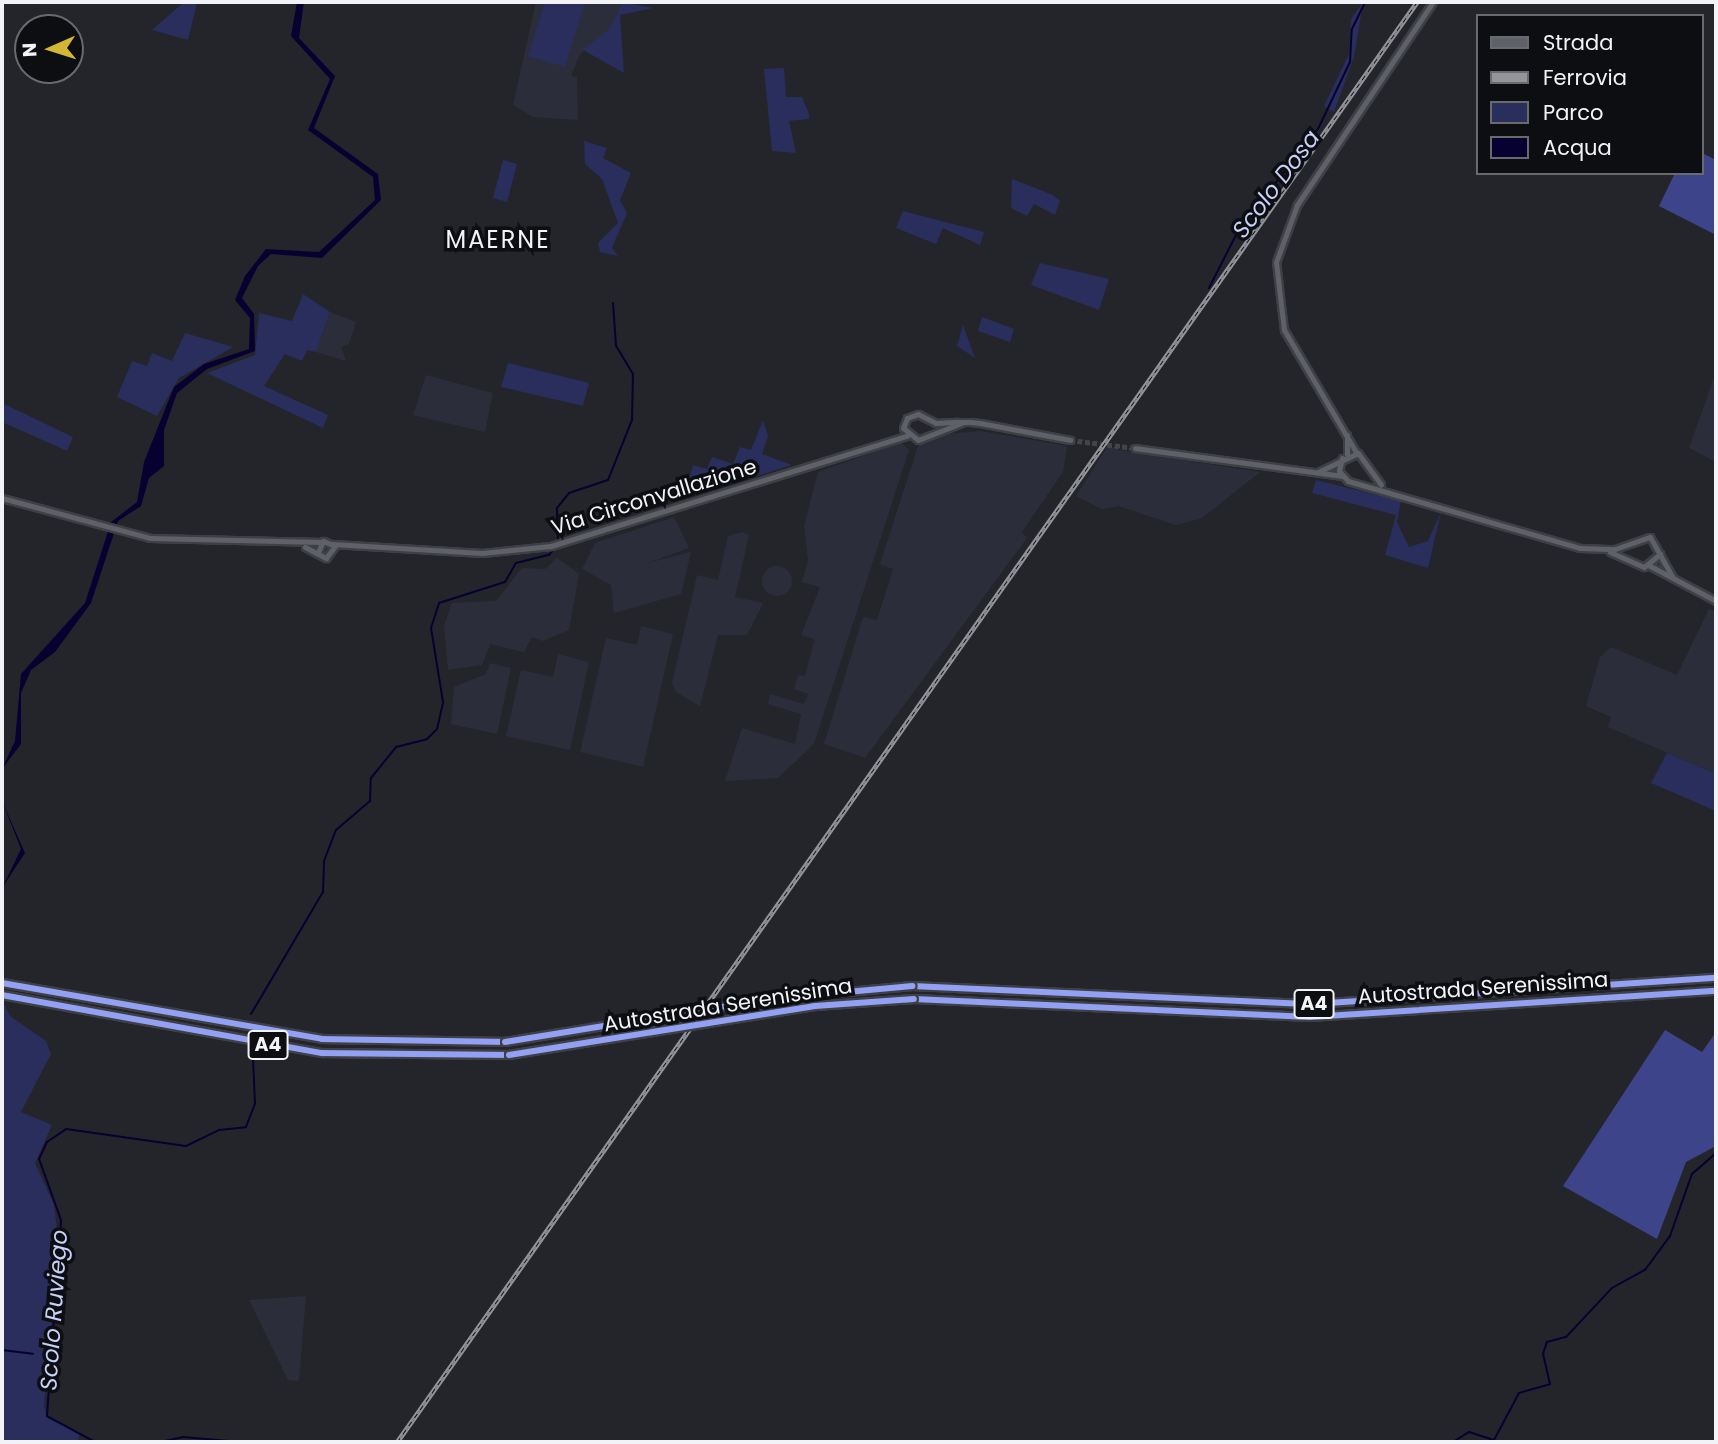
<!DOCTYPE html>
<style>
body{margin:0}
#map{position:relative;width:1718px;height:1444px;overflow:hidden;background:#23252b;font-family:Poppins,sans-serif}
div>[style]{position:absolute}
.built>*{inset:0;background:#2b2e3a}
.round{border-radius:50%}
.green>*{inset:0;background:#292e5d}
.forest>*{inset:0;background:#3d448a}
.water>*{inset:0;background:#070132}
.stream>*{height:2px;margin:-1px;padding:0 1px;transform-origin:1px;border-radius:1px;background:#070132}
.secondary-tunnel>*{height:5px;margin-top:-2.5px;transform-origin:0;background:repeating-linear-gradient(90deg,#42444a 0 5px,transparent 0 7.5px)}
.roads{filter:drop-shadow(2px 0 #3f4045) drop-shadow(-2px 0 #3f4045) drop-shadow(0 2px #3f4045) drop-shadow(0 -2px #3f4045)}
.secondary>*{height:5px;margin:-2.5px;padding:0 2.5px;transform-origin:2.5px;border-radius:2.5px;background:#5f6168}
.highway>*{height:6px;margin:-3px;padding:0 3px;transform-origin:3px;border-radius:3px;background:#93a1f5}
.rail>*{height:4.5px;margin-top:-2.25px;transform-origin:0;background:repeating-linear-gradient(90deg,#0d0e11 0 5px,#94959a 0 10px);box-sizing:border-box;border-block:2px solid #94959a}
.bridges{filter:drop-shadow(2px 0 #3f4045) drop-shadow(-2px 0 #3f4045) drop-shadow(0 2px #3f4045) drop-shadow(0 -2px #3f4045)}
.highway-bridge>*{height:6px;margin:-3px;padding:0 3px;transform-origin:3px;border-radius:3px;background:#93a1f5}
span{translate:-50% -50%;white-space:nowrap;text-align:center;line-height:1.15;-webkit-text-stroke:7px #0d0e11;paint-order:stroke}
.shield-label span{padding:2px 5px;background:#0d0e11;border:2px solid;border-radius:5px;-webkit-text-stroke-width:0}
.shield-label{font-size:19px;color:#f2f3f7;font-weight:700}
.street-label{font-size:21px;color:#f2f3f7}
.water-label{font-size:23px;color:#c8d0fa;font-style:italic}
.quarter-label{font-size:24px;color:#f2f3f7;letter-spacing:2px}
.frame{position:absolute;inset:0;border:4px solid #f2f3f7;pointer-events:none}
.legend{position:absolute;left:1476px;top:14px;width:228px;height:161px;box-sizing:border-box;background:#0d0e11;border:2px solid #696a6d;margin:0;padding:9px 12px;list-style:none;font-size:21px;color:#f2f3f7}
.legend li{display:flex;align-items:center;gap:14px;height:35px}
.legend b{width:35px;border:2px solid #696a6d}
.north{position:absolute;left:14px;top:14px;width:70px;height:70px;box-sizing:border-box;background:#0d0e11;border:2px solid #696a6d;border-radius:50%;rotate:267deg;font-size:19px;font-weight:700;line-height:28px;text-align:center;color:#f2f3f7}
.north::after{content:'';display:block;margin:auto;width:24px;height:32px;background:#d3b635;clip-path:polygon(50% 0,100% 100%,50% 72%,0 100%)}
</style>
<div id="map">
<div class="built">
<i style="clip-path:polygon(536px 2px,622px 2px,610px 28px,580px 54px,571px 76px,577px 77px,578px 120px,533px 117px,513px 105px)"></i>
<i style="clip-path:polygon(330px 312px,356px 322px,349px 344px,341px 347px,346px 361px,316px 352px)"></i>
<i style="clip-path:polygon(1716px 372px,1716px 462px,1689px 448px)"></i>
<i style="clip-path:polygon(426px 375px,493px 393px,485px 432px,413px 415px)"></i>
<i style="clip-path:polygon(981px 431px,1067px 446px,1063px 472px,1022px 532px,1027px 538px,865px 758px,824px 744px,863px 617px,877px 620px,893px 569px,880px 564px,918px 446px,932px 435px)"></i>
<i style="clip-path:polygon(901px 442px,909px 450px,814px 744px,778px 778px,725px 781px,742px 728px,795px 744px,801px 714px,768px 704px,770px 694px,804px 704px,808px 694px,794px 689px,798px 675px,805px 676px,815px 639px,801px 635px,820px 587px,802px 582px,808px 560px,804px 526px,818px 472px)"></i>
<i style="clip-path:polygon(1108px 446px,1119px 450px,1260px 472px,1202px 518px,1176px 525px,1119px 506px,1102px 509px,1076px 496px)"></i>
<i style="clip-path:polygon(674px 517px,689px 548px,647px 563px,691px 552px,681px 594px,614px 613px,611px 585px,582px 569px,595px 543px)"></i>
<i style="clip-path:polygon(742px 532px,749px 535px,735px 597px,763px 603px,747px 635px,718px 635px,700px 706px,676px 692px,672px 683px,697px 575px,718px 580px,728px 536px)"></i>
<i style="clip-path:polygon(557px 558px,579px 574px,569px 630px,542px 641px,532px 637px,524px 652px,490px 644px,482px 665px,448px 670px,444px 626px,452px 603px,496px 601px,522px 568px,545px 569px)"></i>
<i class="round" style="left:762px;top:566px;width:30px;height:30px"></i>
<i style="clip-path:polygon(1709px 609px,1716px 611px,1716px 774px,1608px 727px,1611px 717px,1586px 706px,1600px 657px,1611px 647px,1677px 675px)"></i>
<i style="clip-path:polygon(641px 626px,673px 634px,643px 767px,580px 752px,606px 638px,637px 645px)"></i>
<i style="clip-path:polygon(558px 654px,589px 662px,570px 750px,506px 736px,521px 670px,553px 677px)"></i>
<i style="clip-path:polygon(490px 663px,511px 668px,497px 734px,451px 724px,454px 687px,486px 674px)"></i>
<i style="clip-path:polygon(306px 1296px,299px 1381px,288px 1380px,249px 1300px)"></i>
</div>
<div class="green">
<i style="clip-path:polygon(184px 2px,210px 2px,197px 3px,188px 40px,152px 30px)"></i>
<i style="clip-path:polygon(545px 2px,585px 2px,565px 67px,528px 56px)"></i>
<i style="clip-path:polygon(622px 2px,653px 8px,620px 15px,624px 73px,583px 50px,610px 28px)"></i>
<i style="clip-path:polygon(1363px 2px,1354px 57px,1334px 112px,1324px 106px,1349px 54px,1351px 19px)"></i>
<i style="clip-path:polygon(784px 68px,786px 97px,802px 97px,809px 114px,809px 119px,789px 121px,796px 153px,772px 151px,764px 69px)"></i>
<i style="clip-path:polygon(584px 141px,607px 148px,603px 158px,631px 173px,620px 200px,627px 213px,612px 248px,618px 256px,600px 252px,598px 243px,618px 223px,602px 179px,585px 164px)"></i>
<i style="clip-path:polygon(503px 160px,517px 164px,507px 202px,493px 198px)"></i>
<i style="clip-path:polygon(1012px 179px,1053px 195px,1060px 201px,1055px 215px,1034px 204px,1027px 216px,1011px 208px)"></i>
<i style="clip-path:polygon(903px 211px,984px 232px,980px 245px,943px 228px,936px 244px,896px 228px)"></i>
<i style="clip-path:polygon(1040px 263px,1109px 279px,1099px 310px,1031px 285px)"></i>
<i style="clip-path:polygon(303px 294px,330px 312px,316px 352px,307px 350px,302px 361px,285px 354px,264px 386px,328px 415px,323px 428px,207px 373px,255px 355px,259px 313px,292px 321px)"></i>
<i style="clip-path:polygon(982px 317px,1014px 329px,1010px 342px,978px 331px)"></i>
<i style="clip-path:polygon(963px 325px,975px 358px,957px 346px)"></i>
<i style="clip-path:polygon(185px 333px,233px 347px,179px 378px,157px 416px,117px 397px,132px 361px,147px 366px,152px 353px,172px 361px)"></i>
<i style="clip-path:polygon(508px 363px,589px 383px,583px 406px,501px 387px)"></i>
<i style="clip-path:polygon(2px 403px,73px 437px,67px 451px,2px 422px)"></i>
<i style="clip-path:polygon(763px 420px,768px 436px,762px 454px,792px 465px,722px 487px,689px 480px,693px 465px,707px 469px,712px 457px,733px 464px,740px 447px,751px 450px)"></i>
<i style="clip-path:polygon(1316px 480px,1401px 501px,1397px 522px,1409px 547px,1428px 541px,1441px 512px,1428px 568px,1385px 555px,1396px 515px,1312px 493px)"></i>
<i style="clip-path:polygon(1667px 753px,1716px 774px,1716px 811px,1651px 783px)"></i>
<i style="clip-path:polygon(2px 999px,10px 1016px,46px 1041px,51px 1054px,21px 1112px,52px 1125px,35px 1163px,54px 1205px,59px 1245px,44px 1406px,47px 1418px,80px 1433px,78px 1440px,2px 1442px)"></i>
</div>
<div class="forest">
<i style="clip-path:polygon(1702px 153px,1716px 160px,1716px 235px,1659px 206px,1675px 173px,1702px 173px)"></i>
<i style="clip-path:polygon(1665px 1030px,1702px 1052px,1716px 1032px,1716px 1146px,1686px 1162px,1657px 1239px,1563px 1186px)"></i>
</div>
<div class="water">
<i style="clip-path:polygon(297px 2px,304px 2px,299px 38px,335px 76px,314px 128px,378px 174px,381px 200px,322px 258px,271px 254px,258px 266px,242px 298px,254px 314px,255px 351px,207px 369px,177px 393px,164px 430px,164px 466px,149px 478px,141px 506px,118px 521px,91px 603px,55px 652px,31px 670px,21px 693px,21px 744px,2px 769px,15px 741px,21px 674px,85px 603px,111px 522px,137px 502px,144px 462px,174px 387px,204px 364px,249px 349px,250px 318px,235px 300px,245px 276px,266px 249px,319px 252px,375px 200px,373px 177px,308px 130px,330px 79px,291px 36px)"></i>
<i style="clip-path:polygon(2px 801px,25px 853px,2px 888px,21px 849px)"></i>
</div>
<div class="stream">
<i style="left:1209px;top:288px;width:66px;rotate:-63deg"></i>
<i style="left:1239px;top:229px;width:127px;rotate:-51.7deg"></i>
<i style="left:1318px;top:129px;width:74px;rotate:-64.5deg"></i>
<i style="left:1350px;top:62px;width:33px;rotate:-87deg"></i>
<i style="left:1352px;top:29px;width:30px;rotate:-64deg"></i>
<i style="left:558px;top:541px;width:33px;rotate:-92deg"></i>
<i style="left:557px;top:508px;width:19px;rotate:-51deg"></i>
<i style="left:569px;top:493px;width:41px;rotate:-18.4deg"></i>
<i style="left:608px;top:480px;width:65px;rotate:-68.2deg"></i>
<i style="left:632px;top:420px;width:46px;rotate:-88.8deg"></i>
<i style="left:633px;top:374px;width:33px;rotate:-121deg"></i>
<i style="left:616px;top:346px;width:43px;rotate:-94deg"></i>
<i style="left:251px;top:1014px;width:142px;rotate:-59.5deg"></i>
<i style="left:323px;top:892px;width:31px;rotate:-88deg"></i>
<i style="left:324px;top:861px;width:33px;rotate:-69deg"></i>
<i style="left:336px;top:830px;width:45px;rotate:-40.5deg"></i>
<i style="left:370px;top:801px;width:23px;rotate:-88deg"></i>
<i style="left:371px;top:778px;width:40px;rotate:-51deg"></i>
<i style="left:396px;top:747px;width:32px;rotate:-14deg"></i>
<i style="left:427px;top:739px;width:14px;rotate:-45deg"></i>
<i style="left:437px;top:729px;width:28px;rotate:-77deg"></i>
<i style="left:443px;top:702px;width:75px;rotate:-99.2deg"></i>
<i style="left:431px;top:628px;width:26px;rotate:-72deg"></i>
<i style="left:439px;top:603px;width:69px;rotate:-17.7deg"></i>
<i style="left:505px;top:582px;width:22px;rotate:-60deg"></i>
<i style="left:516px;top:563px;width:34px;rotate:-14deg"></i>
<i style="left:549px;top:555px;width:11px;rotate:-52deg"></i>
<i style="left:2px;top:1350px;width:31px;rotate:7deg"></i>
<i style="left:95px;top:1442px;width:55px;rotate:-151.6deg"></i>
<i style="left:47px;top:1416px;width:196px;rotate:-85.9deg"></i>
<i style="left:61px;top:1220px;width:65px;rotate:-109.8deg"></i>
<i style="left:39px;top:1159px;width:19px;rotate:-65deg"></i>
<i style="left:47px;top:1142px;width:23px;rotate:-34deg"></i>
<i style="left:66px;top:1129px;width:121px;rotate:8.1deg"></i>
<i style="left:186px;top:1146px;width:37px;rotate:-26deg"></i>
<i style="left:219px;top:1130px;width:27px;rotate:-6deg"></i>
<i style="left:246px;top:1127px;width:25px;rotate:-69deg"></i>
<i style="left:255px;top:1104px;width:46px;rotate:-92.5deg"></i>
<i style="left:160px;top:1442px;width:24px;rotate:-12deg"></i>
<i style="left:183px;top:1437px;width:58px;rotate:4.9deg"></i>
<i style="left:1453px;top:1442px;width:19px;rotate:-32deg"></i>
<i style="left:1469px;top:1432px;width:26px;rotate:18deg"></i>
<i style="left:1494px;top:1440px;width:53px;rotate:-62deg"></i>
<i style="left:1519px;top:1393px;width:32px;rotate:-16deg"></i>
<i style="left:1550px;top:1384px;width:31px;rotate:-103deg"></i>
<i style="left:1543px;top:1354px;width:13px;rotate:-72deg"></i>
<i style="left:1547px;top:1342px;width:20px;rotate:-15deg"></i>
<i style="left:1566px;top:1337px;width:67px;rotate:-46.8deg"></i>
<i style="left:1612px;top:1288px;width:38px;rotate:-29deg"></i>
<i style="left:1645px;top:1270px;width:42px;rotate:-53.7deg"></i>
<i style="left:1670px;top:1236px;width:66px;rotate:-70.5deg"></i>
<i style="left:1692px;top:1174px;width:32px;rotate:-41deg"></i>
</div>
<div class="secondary-tunnel">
<i style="left:1070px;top:440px;width:65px;rotate:7deg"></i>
</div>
<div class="roads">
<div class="secondary">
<i style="left:964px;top:422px;width:49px;rotate:158.6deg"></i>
<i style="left:918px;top:440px;width:19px;rotate:-141deg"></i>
<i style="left:903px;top:428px;width:11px;rotate:-68deg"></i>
<i style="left:907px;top:418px;width:12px;rotate:-20deg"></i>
<i style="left:918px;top:414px;width:20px;rotate:27deg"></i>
<i style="left:936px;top:423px;width:22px;rotate:-3deg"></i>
<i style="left:958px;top:422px;width:12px"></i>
<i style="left:970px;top:422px;width:10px;rotate:6deg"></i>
<i style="left:980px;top:423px;width:92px;rotate:10.7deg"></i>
<i style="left:1135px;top:448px;width:209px;rotate:7.7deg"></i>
<i style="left:1356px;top:452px;width:142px;rotate:-120.5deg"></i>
<i style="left:1284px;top:330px;width:68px;rotate:-96.7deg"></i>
<i style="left:1276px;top:262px;width:61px;rotate:-69.8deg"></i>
<i style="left:1297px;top:205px;width:244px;rotate:-56.2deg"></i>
<i style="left:1347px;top:454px;width:19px;rotate:-90deg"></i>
<i style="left:1342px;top:458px;width:13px;rotate:103deg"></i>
<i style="left:1339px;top:471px;width:13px;rotate:48deg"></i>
<i style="left:1348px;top:481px;width:241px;rotate:16.1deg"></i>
<i style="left:1580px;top:548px;width:35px;rotate:2deg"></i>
<i style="left:1615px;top:549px;width:37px;rotate:-19deg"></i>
<i style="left:1650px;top:537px;width:47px;rotate:60.7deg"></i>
<i style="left:1318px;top:472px;width:44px;rotate:-25.4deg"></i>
<i style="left:1358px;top:453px;width:39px;rotate:54deg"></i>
<i style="left:2px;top:498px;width:153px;rotate:15.1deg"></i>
<i style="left:150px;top:538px;width:171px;rotate:1.3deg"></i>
<i style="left:333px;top:544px;width:149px;rotate:3.5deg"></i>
<i style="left:482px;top:553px;width:69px;rotate:-5.8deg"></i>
<i style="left:551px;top:546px;width:373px;rotate:-17.2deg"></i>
<i style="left:305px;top:547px;width:24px;rotate:28deg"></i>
<i style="left:326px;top:558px;width:15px;rotate:-53deg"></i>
<i style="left:335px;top:546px;width:13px;rotate:-157deg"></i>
<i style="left:323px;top:541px;width:12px;rotate:114deg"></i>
<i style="left:1610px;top:552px;width:37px;rotate:24deg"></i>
<i style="left:1644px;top:567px;width:21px;rotate:-39deg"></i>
<i style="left:1650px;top:566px;width:75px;rotate:27.9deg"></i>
</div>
<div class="highway">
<i style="left:2px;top:983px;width:325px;rotate:9.9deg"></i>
<i style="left:322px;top:1039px;width:183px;rotate:0.9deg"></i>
<i style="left:912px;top:986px;width:400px;rotate:2.6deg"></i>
<i style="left:1312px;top:1004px;width:405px;rotate:-3.7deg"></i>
<i style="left:2px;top:995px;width:325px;rotate:10.3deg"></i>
<i style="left:322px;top:1053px;width:187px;rotate:0.6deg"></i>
<i style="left:914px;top:999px;width:396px;rotate:2.6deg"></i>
<i style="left:1310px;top:1017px;width:407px;rotate:-3.7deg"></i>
</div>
</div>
<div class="rail">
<i style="left:397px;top:1442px;width:1765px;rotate:-54.69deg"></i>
</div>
<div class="bridges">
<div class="highway-bridge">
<i style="left:505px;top:1042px;width:268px;rotate:-9.2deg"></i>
<i style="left:770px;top:999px;width:143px;rotate:-5.2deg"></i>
<i style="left:509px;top:1055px;width:310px;rotate:-9.1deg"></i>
<i style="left:815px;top:1006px;width:99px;rotate:-4deg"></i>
</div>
</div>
<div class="shield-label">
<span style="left:1314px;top:1004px">A4</span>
<span style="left:268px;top:1045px">A4</span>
</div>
<div class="street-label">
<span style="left:654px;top:497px;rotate:-17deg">Via Circonvallazione</span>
<span style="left:1483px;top:988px;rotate:-4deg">Autostrada Serenissima</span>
<span style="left:728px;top:1005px;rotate:-9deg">Autostrada Serenissima</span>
</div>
<div class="water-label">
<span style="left:1276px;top:184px;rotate:-53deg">Scolo Dosa</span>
<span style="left:54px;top:1310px;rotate:-86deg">Scolo Ruviego</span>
</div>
<div class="quarter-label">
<span style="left:498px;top:240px">MAERNE</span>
</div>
<div class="frame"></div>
<ul class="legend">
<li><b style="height:9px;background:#5f6168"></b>Strada</li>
<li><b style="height:9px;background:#94959a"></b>Ferrovia</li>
<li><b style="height:19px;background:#292e5d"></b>Parco</li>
<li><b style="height:19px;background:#070132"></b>Acqua</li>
</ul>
<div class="north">N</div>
</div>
